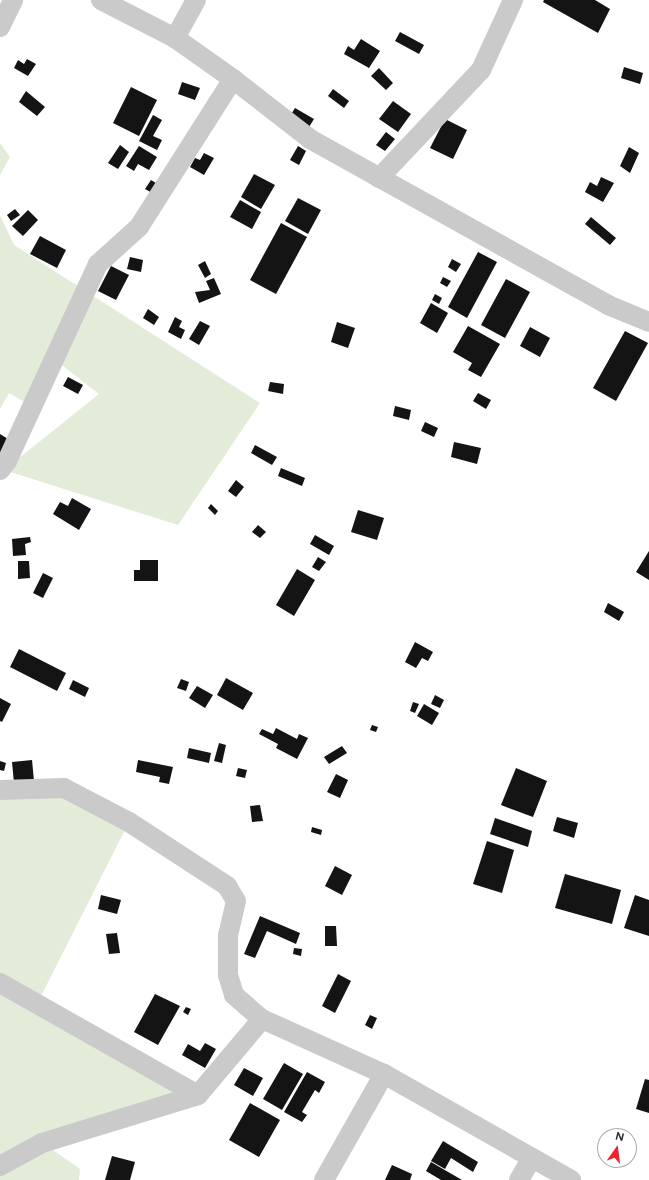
<!DOCTYPE html>
<style>
body{margin:0}
#map{position:relative;width:649px;height:1180px;overflow:hidden;background:#fff;font-family:Figtree,sans-serif}
div>[style]{position:absolute}
.green>*{inset:0;background:#e3ecd9}
.building>*{inset:0;background:#141414}
.minor>*{height:20px;margin:-10px;padding:0 10px;transform-origin:10px;border-radius:10px;background:#cacaca}
span{translate:-50% -50%;white-space:nowrap;text-align:center;line-height:1.15;-webkit-text-stroke:4px #fff;paint-order:stroke}
.north{position:absolute;left:597px;top:1128px;width:40px;height:40px;box-sizing:border-box;background:#fff;border:1px solid #ababab;border-radius:50%;rotate:14deg;font-size:11px;font-weight:700;line-height:16px;text-align:center;color:#2d2d2d}
.north::after{content:'';display:block;margin:auto;width:14px;height:18px;background:#f1222e;clip-path:polygon(50% 0,100% 100%,50% 72%,0 100%)}
</style>
<div id="map">
<div class="green">
<i style="clip-path:polygon(0 143px,10px 157px,0 175px)"></i>
<i style="clip-path:polygon(0 215px,14px 245px,260px 403px,178px 525px,4px 470px,99px 394px,62px 365px,35px 408px,9px 393px,0 409px)"></i>
<i style="clip-path:polygon(64px 788px,129px 822px,37px 1004px,198px 1095px,43px 1143px,80px 1169px,79px 1180px,0 1180px,0 790px)"></i>
</div>
<div class="building">
<i style="clip-path:polygon(544px 0,595px 0,610px 9px,598px 33px,543px 2px)"></i>
<i style="clip-path:polygon(400px 32px,424px 45px,419px 54px,395px 41px)"></i>
<i style="clip-path:polygon(361px 39px,380px 51px,369px 68px,344px 54px,348px 46px,354px 50px)"></i>
<i style="clip-path:polygon(27px 59px,36px 64px,28px 76px,14px 68px,18px 60px,24px 64px)"></i>
<i style="clip-path:polygon(624px 67px,643px 73px,640px 84px,621px 78px)"></i>
<i style="clip-path:polygon(379px 68px,393px 83px,386px 90px,371px 76px)"></i>
<i style="clip-path:polygon(182px 82px,200px 88px,195px 100px,178px 94px)"></i>
<i style="clip-path:polygon(131px 87px,157px 100px,139px 136px,113px 123px)"></i>
<i style="clip-path:polygon(333px 89px,349px 101px,344px 108px,328px 96px)"></i>
<i style="clip-path:polygon(26px 91px,45px 107px,37px 116px,19px 102px)"></i>
<i style="clip-path:polygon(393px 101px,411px 114px,398px 132px,379px 119px)"></i>
<i style="clip-path:polygon(295px 108px,314px 119px,309px 127px,290px 116px)"></i>
<i style="clip-path:polygon(153px 115px,162px 120px,153px 136px,162px 140px,157px 150px,139px 141px)"></i>
<i style="clip-path:polygon(445px 119px,467px 130px,453px 159px,430px 148px)"></i>
<i style="clip-path:polygon(386px 132px,395px 139px,385px 151px,376px 145px)"></i>
<i style="clip-path:polygon(120px 145px,129px 152px,118px 169px,108px 163px)"></i>
<i style="clip-path:polygon(139px 146px,157px 157px,149px 170px,138px 164px,134px 171px,126px 166px)"></i>
<i style="clip-path:polygon(298px 146px,306px 151px,299px 165px,290px 160px)"></i>
<i style="clip-path:polygon(629px 147px,639px 153px,630px 173px,620px 166px)"></i>
<i style="clip-path:polygon(204px 153px,214px 158px,204px 175px,190px 167px,195px 158px,200px 160px)"></i>
<i style="clip-path:polygon(254px 174px,275px 185px,261px 209px,241px 197px)"></i>
<i style="clip-path:polygon(601px 177px,614px 183px,603px 202px,585px 192px,590px 182px,597px 186px)"></i>
<i style="clip-path:polygon(151px 180px,159px 185px,154px 194px,145px 189px)"></i>
<i style="clip-path:polygon(298px 198px,321px 210px,308px 234px,285px 221px)"></i>
<i style="clip-path:polygon(240px 200px,261px 212px,252px 229px,230px 217px)"></i>
<i style="clip-path:polygon(15px 209px,20px 215px,11px 221px,7px 215px)"></i>
<i style="clip-path:polygon(28px 210px,38px 220px,23px 236px,12px 226px)"></i>
<i style="clip-path:polygon(591px 217px,616px 238px,610px 245px,585px 224px)"></i>
<i style="clip-path:polygon(281px 223px,307px 237px,276px 294px,250px 280px)"></i>
<i style="clip-path:polygon(40px 236px,66px 250px,57px 268px,30px 254px)"></i>
<i style="clip-path:polygon(478px 252px,497px 262px,467px 318px,448px 307px)"></i>
<i style="clip-path:polygon(130px 257px,143px 260px,141px 272px,127px 269px)"></i>
<i style="clip-path:polygon(452px 259px,461px 264px,456px 272px,448px 267px)"></i>
<i style="clip-path:polygon(205px 261px,211px 274px,205px 278px,198px 265px)"></i>
<i style="clip-path:polygon(111px 266px,129px 275px,116px 300px,98px 291px)"></i>
<i style="clip-path:polygon(443px 277px,451px 281px,447px 287px,440px 283px)"></i>
<i style="clip-path:polygon(214px 278px,221px 294px,199px 303px,195px 292px,210px 290px,206px 281px)"></i>
<i style="clip-path:polygon(506px 279px,530px 292px,505px 338px,481px 325px)"></i>
<i style="clip-path:polygon(435px 294px,442px 298px,439px 304px,432px 300px)"></i>
<i style="clip-path:polygon(431px 303px,448px 313px,437px 333px,420px 323px)"></i>
<i style="clip-path:polygon(148px 309px,159px 317px,154px 325px,143px 318px)"></i>
<i style="clip-path:polygon(175px 317px,182px 321px,179px 327px,185px 330px,181px 339px,168px 332px)"></i>
<i style="clip-path:polygon(200px 321px,210px 326px,199px 345px,189px 339px)"></i>
<i style="clip-path:polygon(337px 322px,355px 328px,348px 348px,331px 342px)"></i>
<i style="clip-path:polygon(468px 326px,500px 344px,481px 377px,468px 370px,472px 363px,453px 352px)"></i>
<i style="clip-path:polygon(530px 327px,550px 338px,540px 357px,520px 346px)"></i>
<i style="clip-path:polygon(625px 331px,648px 343px,616px 401px,593px 388px)"></i>
<i style="clip-path:polygon(68px 377px,83px 385px,78px 394px,63px 386px)"></i>
<i style="clip-path:polygon(270px 382px,284px 384px,283px 394px,268px 391px)"></i>
<i style="clip-path:polygon(478px 393px,491px 400px,486px 409px,473px 401px)"></i>
<i style="clip-path:polygon(395px 406px,411px 410px,409px 420px,393px 416px)"></i>
<i style="clip-path:polygon(425px 422px,438px 428px,434px 437px,421px 431px)"></i>
<i style="clip-path:polygon(0 434px,8px 439px,0 455px)"></i>
<i style="clip-path:polygon(454px 442px,481px 448px,477px 464px,451px 457px)"></i>
<i style="clip-path:polygon(255px 445px,277px 457px,272px 465px,251px 453px)"></i>
<i style="clip-path:polygon(281px 468px,305px 478px,302px 486px,278px 476px)"></i>
<i style="clip-path:polygon(236px 480px,244px 487px,236px 497px,228px 491px)"></i>
<i style="clip-path:polygon(72px 498px,91px 509px,79px 530px,53px 514px,60px 502px,68px 506px)"></i>
<i style="clip-path:polygon(211px 504px,218px 511px,215px 515px,208px 508px)"></i>
<i style="clip-path:polygon(358px 510px,384px 518px,377px 540px,351px 532px)"></i>
<i style="clip-path:polygon(258px 525px,266px 532px,260px 538px,252px 532px)"></i>
<i style="clip-path:polygon(315px 535px,334px 546px,329px 555px,310px 544px)"></i>
<i style="clip-path:polygon(30px 537px,31px 542px,25px 544px,26px 555px,13px 556px,12px 539px)"></i>
<i style="clip-path:polygon(649px 551px,649px 580px,636px 572px)"></i>
<i style="clip-path:polygon(318px 557px,326px 562px,319px 571px,312px 567px)"></i>
<i style="clip-path:polygon(140px 560px,158px 560px,158px 581px,134px 581px,134px 570px,140px 570px)"></i>
<i style="clip-path:polygon(18px 561px,29px 561px,30px 578px,18px 579px)"></i>
<i style="clip-path:polygon(297px 569px,315px 580px,294px 616px,276px 605px)"></i>
<i style="clip-path:polygon(43px 573px,53px 578px,43px 598px,33px 593px)"></i>
<i style="clip-path:polygon(608px 603px,624px 612px,619px 621px,604px 612px)"></i>
<i style="clip-path:polygon(415px 642px,433px 652px,428px 661px,422px 658px,416px 668px,405px 662px)"></i>
<i style="clip-path:polygon(19px 649px,66px 673px,57px 691px,10px 667px)"></i>
<i style="clip-path:polygon(226px 678px,253px 693px,243px 710px,217px 695px)"></i>
<i style="clip-path:polygon(181px 679px,189px 682px,186px 691px,177px 688px)"></i>
<i style="clip-path:polygon(73px 680px,89px 688px,85px 697px,69px 689px)"></i>
<i style="clip-path:polygon(197px 686px,213px 695px,205px 708px,189px 698px)"></i>
<i style="clip-path:polygon(435px 695px,444px 700px,440px 708px,431px 704px)"></i>
<i style="clip-path:polygon(0 698px,11px 704px,2px 722px,0 721px)"></i>
<i style="clip-path:polygon(413px 702px,419px 704px,415px 713px,410px 711px)"></i>
<i style="clip-path:polygon(424px 704px,439px 713px,432px 725px,417px 716px)"></i>
<i style="clip-path:polygon(372px 725px,378px 727px,376px 732px,370px 730px)"></i>
<i style="clip-path:polygon(276px 728px,297px 739px,299px 734px,308px 738px,297px 759px,276px 748px,278px 744px,259px 734px,262px 729px,273px 734px)"></i>
<i style="clip-path:polygon(219px 743px,226px 745px,222px 763px,214px 761px)"></i>
<i style="clip-path:polygon(342px 746px,347px 753px,329px 764px,324px 757px)"></i>
<i style="clip-path:polygon(189px 748px,211px 753px,209px 763px,187px 758px)"></i>
<i style="clip-path:polygon(32px 760px,34px 781px,14px 783px,12px 762px)"></i>
<i style="clip-path:polygon(138px 760px,173px 767px,169px 784px,159px 782px,160px 777px,136px 772px)"></i>
<i style="clip-path:polygon(0 761px,6px 763px,4px 771px,0 770px)"></i>
<i style="clip-path:polygon(238px 768px,247px 770px,245px 778px,236px 776px)"></i>
<i style="clip-path:polygon(516px 768px,547px 781px,533px 817px,501px 805px)"></i>
<i style="clip-path:polygon(336px 774px,348px 780px,340px 798px,327px 792px)"></i>
<i style="clip-path:polygon(260px 805px,263px 821px,252px 822px,250px 806px)"></i>
<i style="clip-path:polygon(557px 817px,578px 823px,574px 838px,553px 831px)"></i>
<i style="clip-path:polygon(495px 818px,532px 831px,528px 847px,490px 834px)"></i>
<i style="clip-path:polygon(312px 827px,322px 830px,321px 835px,311px 832px)"></i>
<i style="clip-path:polygon(487px 841px,514px 850px,502px 893px,473px 884px)"></i>
<i style="clip-path:polygon(335px 866px,352px 875px,342px 895px,325px 886px)"></i>
<i style="clip-path:polygon(565px 874px,621px 890px,612px 924px,555px 908px)"></i>
<i style="clip-path:polygon(101px 895px,121px 900px,117px 914px,98px 909px)"></i>
<i style="clip-path:polygon(635px 895px,649px 900px,649px 936px,624px 928px)"></i>
<i style="clip-path:polygon(260px 916px,300px 933px,296px 944px,267px 931px,255px 958px,244px 954px)"></i>
<i style="clip-path:polygon(325px 926px,336px 926px,337px 946px,325px 946px)"></i>
<i style="clip-path:polygon(117px 933px,120px 953px,109px 954px,106px 934px)"></i>
<i style="clip-path:polygon(294px 948px,302px 949px,301px 956px,293px 954px)"></i>
<i style="clip-path:polygon(338px 974px,351px 981px,335px 1013px,322px 1006px)"></i>
<i style="clip-path:polygon(155px 994px,180px 1006px,158px 1045px,134px 1032px)"></i>
<i style="clip-path:polygon(186px 1007px,191px 1009px,188px 1015px,183px 1012px)"></i>
<i style="clip-path:polygon(370px 1015px,377px 1018px,372px 1029px,365px 1025px)"></i>
<i style="clip-path:polygon(205px 1043px,216px 1049px,205px 1068px,182px 1055px,188px 1044px,200px 1051px)"></i>
<i style="clip-path:polygon(284px 1063px,303px 1074px,282px 1110px,263px 1099px)"></i>
<i style="clip-path:polygon(244px 1068px,263px 1078px,253px 1096px,234px 1085px)"></i>
<i style="clip-path:polygon(307px 1072px,325px 1082px,319px 1093px,315px 1090px,302px 1112px,307px 1115px,302px 1122px,284px 1112px)"></i>
<i style="clip-path:polygon(645px 1079px,649px 1080px,649px 1113px,636px 1109px)"></i>
<i style="clip-path:polygon(250px 1103px,280px 1120px,259px 1157px,229px 1140px)"></i>
<i style="clip-path:polygon(443px 1141px,478px 1162px,473px 1172px,451px 1158px,445px 1169px,431px 1161px)"></i>
<i style="clip-path:polygon(112px 1156px,135px 1162px,130px 1180px,105px 1180px)"></i>
<i style="clip-path:polygon(431px 1162px,462px 1180px,441px 1180px,426px 1171px)"></i>
<i style="clip-path:polygon(392px 1165px,412px 1174px,410px 1180px,385px 1180px)"></i>
</div>
<div class="minor">
<i style="left:101px;top:0;width:83px;rotate:27.2deg"></i>
<i style="left:175px;top:38px;width:71px;rotate:35.3deg"></i>
<i style="left:233px;top:79px;width:98px;rotate:37.9deg"></i>
<i style="left:310px;top:139px;width:341px;rotate:29.1deg"></i>
<i style="left:608px;top:305px;width:44px;rotate:22.5deg"></i>
<i style="left:0;top:27px;width:30px;rotate:-64deg"></i>
<i style="left:175px;top:38px;width:43px;rotate:-61.1deg"></i>
<i style="left:379px;top:178px;width:149px;rotate:-46.6deg"></i>
<i style="left:481px;top:70px;width:77px;rotate:-65.4deg"></i>
<i style="left:0;top:470px;width:11px;rotate:-52deg"></i>
<i style="left:7px;top:461px;width:217px;rotate:-65.2deg"></i>
<i style="left:98px;top:264px;width:55px;rotate:-42.1deg"></i>
<i style="left:139px;top:227px;width:175px;rotate:-57.6deg"></i>
<i style="left:0;top:790px;width:64px;rotate:-1.8deg"></i>
<i style="left:64px;top:788px;width:73px;rotate:27.6deg"></i>
<i style="left:129px;top:822px;width:117px;rotate:33.1deg"></i>
<i style="left:227px;top:886px;width:17px;rotate:59deg"></i>
<i style="left:236px;top:901px;width:35px;rotate:103deg"></i>
<i style="left:228px;top:935px;width:40px;rotate:90deg"></i>
<i style="left:228px;top:975px;width:21px;rotate:73deg"></i>
<i style="left:234px;top:995px;width:37px;rotate:41deg"></i>
<i style="left:0;top:983px;width:227px;rotate:29.5deg"></i>
<i style="left:0;top:1166px;width:48px;rotate:-28.7deg"></i>
<i style="left:42px;top:1143px;width:163px;rotate:-17.1deg"></i>
<i style="left:198px;top:1095px;width:99px;rotate:-49.9deg"></i>
<i style="left:262px;top:1019px;width:134px;rotate:24.3deg"></i>
<i style="left:384px;top:1074px;width:215px;rotate:29.5deg"></i>
<i style="left:324px;top:1180px;width:122px;rotate:-60.5deg"></i>
<i style="left:519px;top:1180px;width:24px;rotate:-60deg"></i>
</div>
<div class="north">N</div>
</div>
